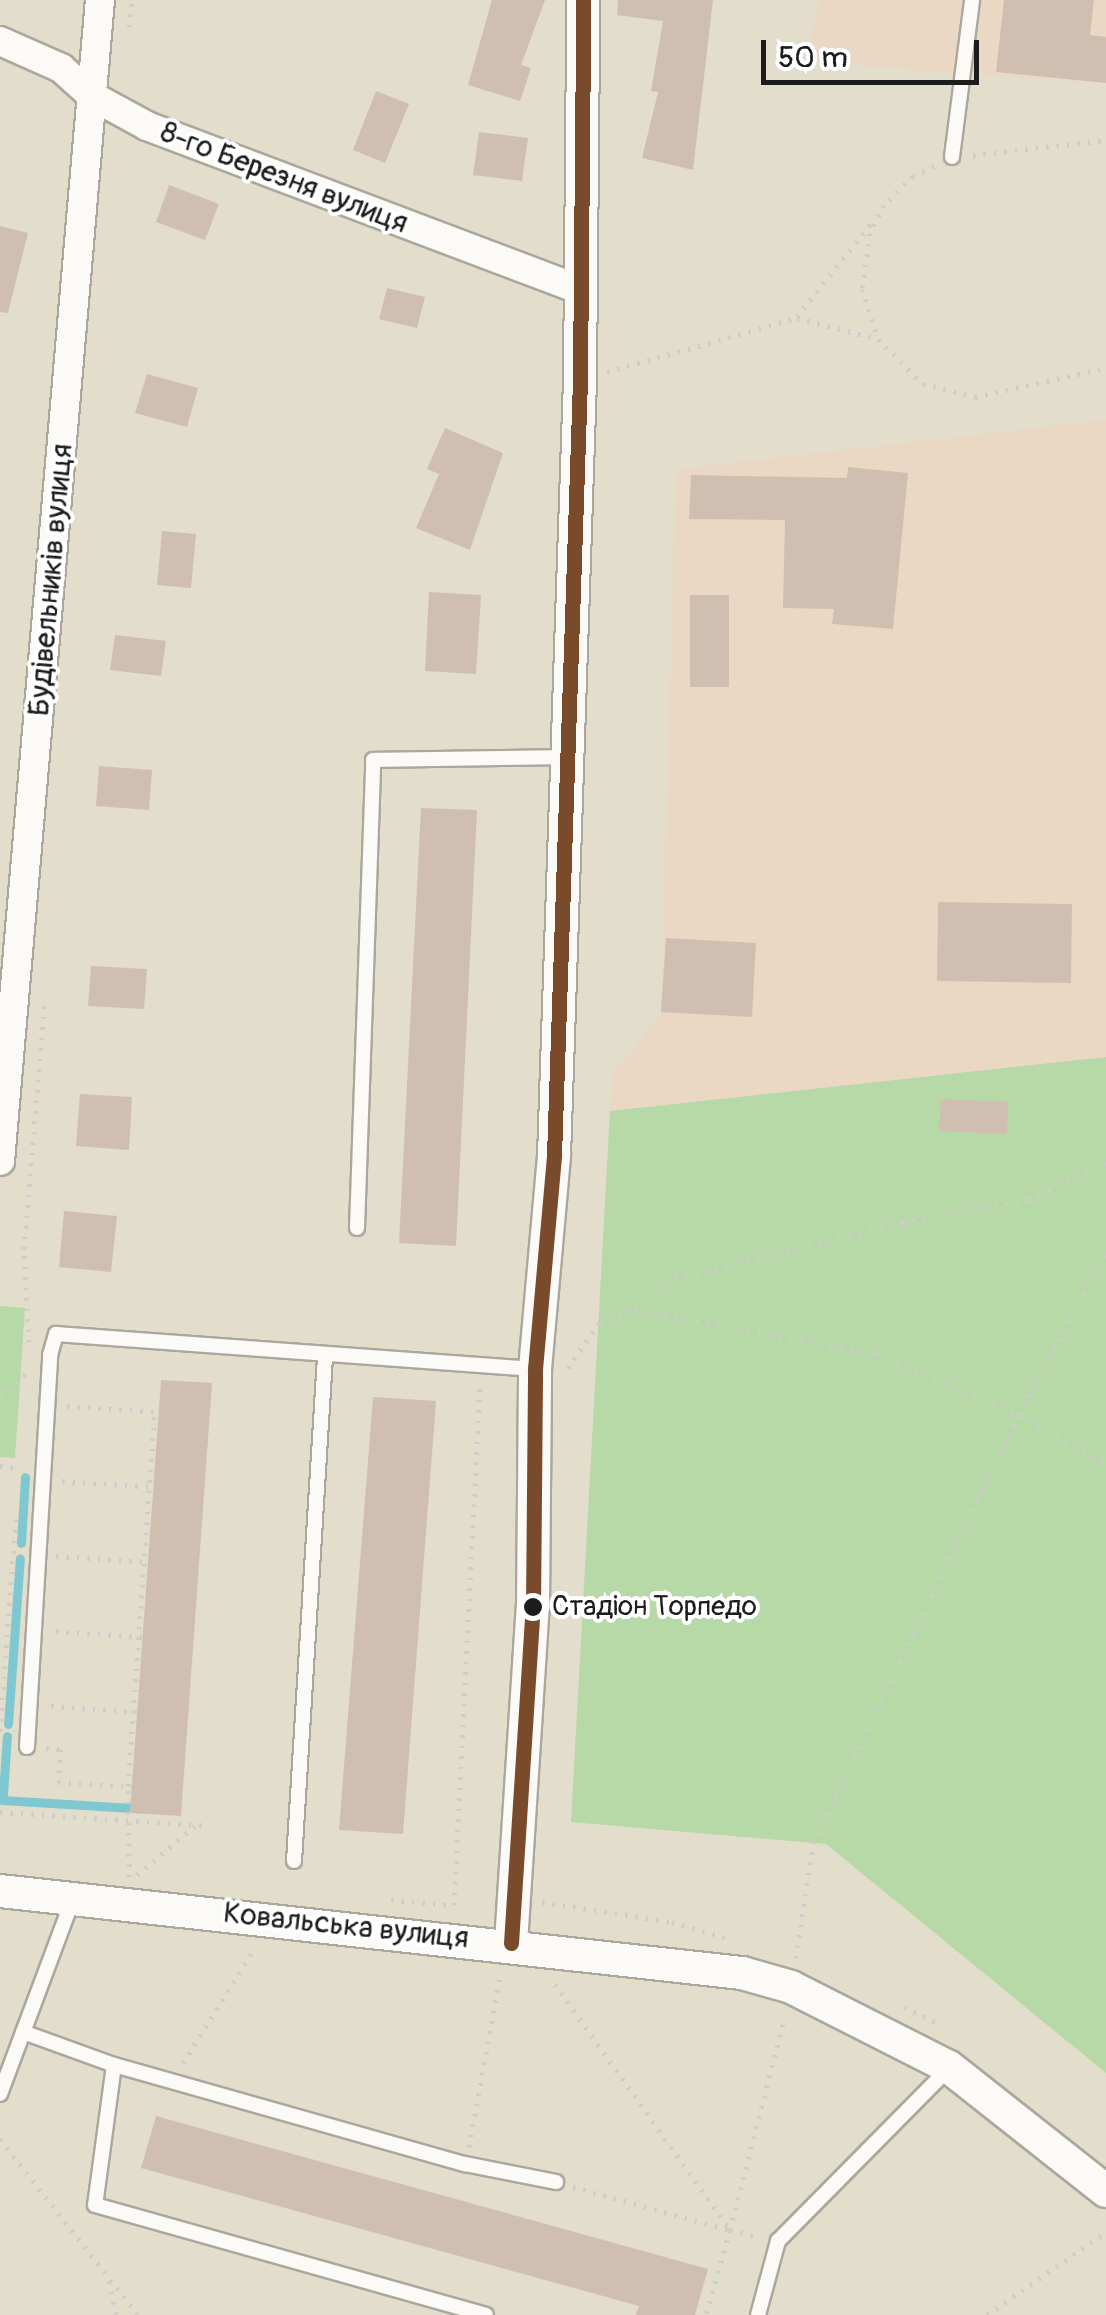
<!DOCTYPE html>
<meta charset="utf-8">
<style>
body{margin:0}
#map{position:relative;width:1106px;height:2315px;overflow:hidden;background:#e3ddcc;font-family:Pangolin,sans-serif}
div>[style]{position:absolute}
.built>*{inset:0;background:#ebd8c4}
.green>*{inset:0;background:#b7d8a7}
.stream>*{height:9px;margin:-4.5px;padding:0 4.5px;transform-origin:4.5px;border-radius:4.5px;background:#80c8d1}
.building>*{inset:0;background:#d0bfb1}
.path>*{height:5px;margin-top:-2.5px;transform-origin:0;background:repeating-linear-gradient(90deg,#cfcdc9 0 2.5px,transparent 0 10.5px)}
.roads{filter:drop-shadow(2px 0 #aba79d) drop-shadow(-2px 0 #aba79d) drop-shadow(0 2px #aba79d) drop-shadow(0 -2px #aba79d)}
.service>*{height:14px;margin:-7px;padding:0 7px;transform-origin:7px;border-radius:7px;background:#fbfaf7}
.minor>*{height:28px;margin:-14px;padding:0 14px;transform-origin:14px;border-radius:14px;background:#fbfaf7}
.tertiary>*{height:32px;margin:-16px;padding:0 16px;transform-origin:16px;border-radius:16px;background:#fbfaf7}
.bus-1>*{height:15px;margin:-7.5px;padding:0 7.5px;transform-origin:7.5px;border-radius:7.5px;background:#7a4b2a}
.dots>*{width:28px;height:28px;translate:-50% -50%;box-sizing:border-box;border:5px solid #fff;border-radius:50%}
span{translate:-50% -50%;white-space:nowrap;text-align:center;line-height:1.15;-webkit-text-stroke:8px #fff;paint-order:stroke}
.bus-label{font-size:28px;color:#1c1c1c}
.left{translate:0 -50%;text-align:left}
.street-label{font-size:30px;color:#1c1c1c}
.scale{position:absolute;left:761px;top:40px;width:218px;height:45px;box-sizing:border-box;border:5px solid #1c1c1c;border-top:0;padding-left:12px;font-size:30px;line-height:35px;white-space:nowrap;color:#1c1c1c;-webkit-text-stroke:8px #fff;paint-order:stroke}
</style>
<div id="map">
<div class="built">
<i style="clip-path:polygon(820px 0,1106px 0,1106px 83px,804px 62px)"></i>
<i style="clip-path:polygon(1106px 420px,1106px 1057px,610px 1111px,612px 1076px,661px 1012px,676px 469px)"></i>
</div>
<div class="green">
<i style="clip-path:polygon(1106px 1057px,1106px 2073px,826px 1844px,571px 1822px,610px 1111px)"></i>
<i style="clip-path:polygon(0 1306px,25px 1308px,15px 1458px,0 1457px)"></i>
</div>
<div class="stream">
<i style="left:21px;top:1543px;width:66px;rotate:-86.5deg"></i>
<i style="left:8px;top:1724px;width:166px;rotate:-85.9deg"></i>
<i style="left:3px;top:1794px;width:58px;rotate:-86.1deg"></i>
<i style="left:2px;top:1800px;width:130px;rotate:3.5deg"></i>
</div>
<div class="building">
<i style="clip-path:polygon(492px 0,545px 0,521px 65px,531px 68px,520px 101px,468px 85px)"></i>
<i style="clip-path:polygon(618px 0,713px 0,693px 170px,642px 158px,658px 92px,651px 91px,663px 21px,617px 15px)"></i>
<i style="clip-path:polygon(1004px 0,1094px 0,1090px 35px,1106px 37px,1106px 83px,996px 72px)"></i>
<i style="clip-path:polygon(376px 91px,409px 104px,385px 163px,353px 150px)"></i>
<i style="clip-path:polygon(479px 132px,528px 138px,522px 181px,473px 175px)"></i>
<i style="clip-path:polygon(169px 185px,219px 204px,205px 240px,156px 222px)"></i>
<i style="clip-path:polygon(0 226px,28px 233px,8px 313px,0 312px)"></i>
<i style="clip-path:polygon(387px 288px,425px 297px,417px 328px,379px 319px)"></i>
<i style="clip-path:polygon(147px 374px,198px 388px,187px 427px,135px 413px)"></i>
<i style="clip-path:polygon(445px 428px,503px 453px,470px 550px,416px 528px,439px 474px,427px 469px)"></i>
<i style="clip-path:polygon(848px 467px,908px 473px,893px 629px,832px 624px,834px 609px,783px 608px,785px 520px,689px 519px,691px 475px,847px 478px)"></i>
<i style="clip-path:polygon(162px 531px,196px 534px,191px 588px,157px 585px)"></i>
<i style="clip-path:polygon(429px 592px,481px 595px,476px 674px,425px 671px)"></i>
<i style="clip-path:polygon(690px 595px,729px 595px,729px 687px,690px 687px)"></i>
<i style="clip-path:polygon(115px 635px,166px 641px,161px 676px,110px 670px)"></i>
<i style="clip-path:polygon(99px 766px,152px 770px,149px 810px,96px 806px)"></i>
<i style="clip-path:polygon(421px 808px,477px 810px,456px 1246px,399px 1243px)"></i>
<i style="clip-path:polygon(938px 902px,1072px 904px,1071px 983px,937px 981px)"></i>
<i style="clip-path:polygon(666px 938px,756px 943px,752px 1017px,661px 1012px)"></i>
<i style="clip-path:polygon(91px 966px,147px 969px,144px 1009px,88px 1006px)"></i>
<i style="clip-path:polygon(80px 1094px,132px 1097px,129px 1150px,76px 1146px)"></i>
<i style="clip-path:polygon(941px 1099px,1008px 1102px,1007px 1134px,939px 1131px)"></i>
<i style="clip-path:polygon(64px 1211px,117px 1216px,111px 1272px,59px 1267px)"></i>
<i style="clip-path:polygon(161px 1380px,212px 1383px,181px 1816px,130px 1813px)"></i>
<i style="clip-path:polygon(373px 1397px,436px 1401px,403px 1834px,339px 1830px)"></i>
<i style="clip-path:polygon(156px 2116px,708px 2269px,695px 2315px,636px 2315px,639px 2306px,141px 2168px)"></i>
</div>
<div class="path">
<i style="left:129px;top:27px;width:27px;rotate:-84deg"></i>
<i style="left:973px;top:155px;width:134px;rotate:-6.4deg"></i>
<i style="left:934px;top:166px;width:23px;rotate:155deg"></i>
<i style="left:913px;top:176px;width:41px;rotate:135deg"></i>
<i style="left:884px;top:205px;width:31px;rotate:117deg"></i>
<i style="left:870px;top:233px;width:57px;rotate:98.1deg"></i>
<i style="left:862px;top:289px;width:52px;rotate:72.3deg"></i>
<i style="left:878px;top:339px;width:64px;rotate:45deg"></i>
<i style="left:923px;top:384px;width:54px;rotate:14deg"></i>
<i style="left:975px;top:397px;width:134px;rotate:-12.5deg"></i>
<i style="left:797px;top:317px;width:124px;rotate:-51.6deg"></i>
<i style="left:607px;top:372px;width:198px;rotate:-15.9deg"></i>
<i style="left:797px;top:318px;width:84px;rotate:14.5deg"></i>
<i style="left:634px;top:1310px;width:42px;rotate:-43.1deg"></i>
<i style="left:665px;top:1281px;width:244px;rotate:-14deg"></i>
<i style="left:902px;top:1222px;width:129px;rotate:-10.3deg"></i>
<i style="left:1029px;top:1199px;width:85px;rotate:-25.7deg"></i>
<i style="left:29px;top:1342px;width:93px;rotate:-93.1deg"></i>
<i style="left:24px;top:1249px;width:251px;rotate:-85.2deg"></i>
<i style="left:568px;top:1368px;width:56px;rotate:-55.2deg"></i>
<i style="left:600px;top:1322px;width:36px;rotate:-19deg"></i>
<i style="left:634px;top:1310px;width:246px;rotate:10.3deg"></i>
<i style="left:876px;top:1354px;width:155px;rotate:23.1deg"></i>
<i style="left:1019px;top:1415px;width:100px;rotate:29.4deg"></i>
<i style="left:0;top:1397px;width:38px;rotate:-42deg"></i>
<i style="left:67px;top:1406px;width:92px;rotate:3.7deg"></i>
<i style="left:0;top:1466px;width:20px;rotate:6deg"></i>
<i style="left:62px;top:1481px;width:92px;rotate:3.7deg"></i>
<i style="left:56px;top:1556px;width:92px;rotate:3.7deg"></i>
<i style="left:56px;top:1631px;width:87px;rotate:3.9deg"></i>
<i style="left:51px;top:1706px;width:87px;rotate:3.9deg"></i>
<i style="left:0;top:1731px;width:215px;rotate:-85.7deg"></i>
<i style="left:46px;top:1748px;width:15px;rotate:4deg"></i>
<i style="left:61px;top:1749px;width:33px;rotate:95deg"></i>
<i style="left:58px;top:1782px;width:74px;rotate:3.9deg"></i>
<i style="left:0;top:1812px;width:209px;rotate:3.8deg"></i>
<i style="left:137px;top:1875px;width:77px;rotate:-40.3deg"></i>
<i style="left:129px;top:1877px;width:91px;rotate:-90.6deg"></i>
<i style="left:128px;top:1786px;width:376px;rotate:-85.9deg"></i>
<i style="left:391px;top:1900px;width:63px;rotate:4.5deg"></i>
<i style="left:454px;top:1905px;width:522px;rotate:-87.14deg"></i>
<i style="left:542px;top:1902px;width:132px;rotate:8.7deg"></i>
<i style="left:672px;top:1922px;width:56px;rotate:16.5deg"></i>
<i style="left:796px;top:1958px;width:116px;rotate:-81.6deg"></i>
<i style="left:813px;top:1843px;width:475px;rotate:-64.3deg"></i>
<i style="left:1019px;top:1415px;width:186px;rotate:-62.1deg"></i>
<i style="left:555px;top:1984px;width:302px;rotate:54.6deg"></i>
<i style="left:730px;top:2230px;width:218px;rotate:-75.6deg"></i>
<i style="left:904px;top:2007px;width:39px;rotate:26deg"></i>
<i style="left:183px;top:2063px;width:134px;rotate:-58.1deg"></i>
<i style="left:0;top:2139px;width:224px;rotate:51.9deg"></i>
<i style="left:469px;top:2147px;width:174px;rotate:-79.7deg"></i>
<i style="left:573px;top:2187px;width:163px;rotate:15.3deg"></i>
<i style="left:730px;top:2230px;width:88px;rotate:105.8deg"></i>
<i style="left:730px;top:2230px;width:28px;rotate:13deg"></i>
<i style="left:109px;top:2281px;width:35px;rotate:78deg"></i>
<i style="left:987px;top:2315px;width:145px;rotate:-34.9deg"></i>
</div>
<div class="roads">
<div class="service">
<i style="left:952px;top:157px;width:158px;rotate:-82.7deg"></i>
<i style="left:357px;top:1228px;width:468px;rotate:-88deg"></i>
<i style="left:373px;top:760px;width:191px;rotate:-0.9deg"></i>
<i style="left:27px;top:1747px;width:393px;rotate:-86.6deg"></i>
<i style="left:50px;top:1355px;width:22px;rotate:-74deg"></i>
<i style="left:56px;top:1334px;width:479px;rotate:4.2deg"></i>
<i style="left:294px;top:1861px;width:505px;rotate:-86.48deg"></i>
<i style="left:23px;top:2032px;width:97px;rotate:19.9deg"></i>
<i style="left:114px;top:2065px;width:141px;rotate:97.7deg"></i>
<i style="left:95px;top:2205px;width:406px;rotate:15.7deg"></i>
<i style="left:114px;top:2065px;width:365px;rotate:15.8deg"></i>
<i style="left:465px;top:2164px;width:93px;rotate:11.2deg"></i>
<i style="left:0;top:2094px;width:208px;rotate:-69.5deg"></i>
<i style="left:758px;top:2315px;width:77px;rotate:-74.9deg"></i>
<i style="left:778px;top:2241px;width:242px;rotate:-45.3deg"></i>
</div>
<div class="minor">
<i style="left:0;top:41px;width:67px;rotate:23.9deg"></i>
<i style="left:61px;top:68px;width:42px;rotate:42.1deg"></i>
<i style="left:92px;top:96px;width:63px;rotate:28.6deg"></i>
<i style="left:147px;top:126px;width:465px;rotate:20.7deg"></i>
<i style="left:0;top:1161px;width:1165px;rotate:-85.08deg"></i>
</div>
<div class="tertiary">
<i style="left:0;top:1891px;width:747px;rotate:6.31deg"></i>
<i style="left:742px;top:1973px;width:51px;rotate:15.9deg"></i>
<i style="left:791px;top:1987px;width:177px;rotate:26.9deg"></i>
<i style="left:949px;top:2067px;width:200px;rotate:38.3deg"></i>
<i style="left:511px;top:1943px;width:337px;rotate:-86.3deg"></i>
<i style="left:533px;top:1607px;width:238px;rotate:-89.5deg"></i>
<i style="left:535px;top:1369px;width:214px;rotate:-84.9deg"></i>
<i style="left:554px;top:1156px;width:776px;rotate:-88.08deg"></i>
<i style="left:580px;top:380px;width:380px;rotate:-89.5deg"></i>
</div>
</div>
<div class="bus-1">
<i style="left:511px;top:1943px;width:337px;rotate:-86.3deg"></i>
<i style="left:533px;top:1607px;width:238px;rotate:-89.5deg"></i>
<i style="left:535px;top:1369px;width:214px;rotate:-84.9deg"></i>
<i style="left:554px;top:1156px;width:776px;rotate:-88.08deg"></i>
<i style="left:580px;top:380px;width:380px;rotate:-89.5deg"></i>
</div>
<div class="dots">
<i style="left:533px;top:1607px;background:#1c1c1c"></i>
</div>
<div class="bus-label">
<span class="left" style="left:552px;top:1607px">Стадіон Торпедо</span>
</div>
<div class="street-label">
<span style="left:284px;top:178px;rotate:21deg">8-го Березня вулиця</span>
<span style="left:51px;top:580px;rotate:-85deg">Будівельників вулиця</span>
<span style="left:346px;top:1926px;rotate:6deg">Ковальська вулиця</span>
</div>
<div class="scale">50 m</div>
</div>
